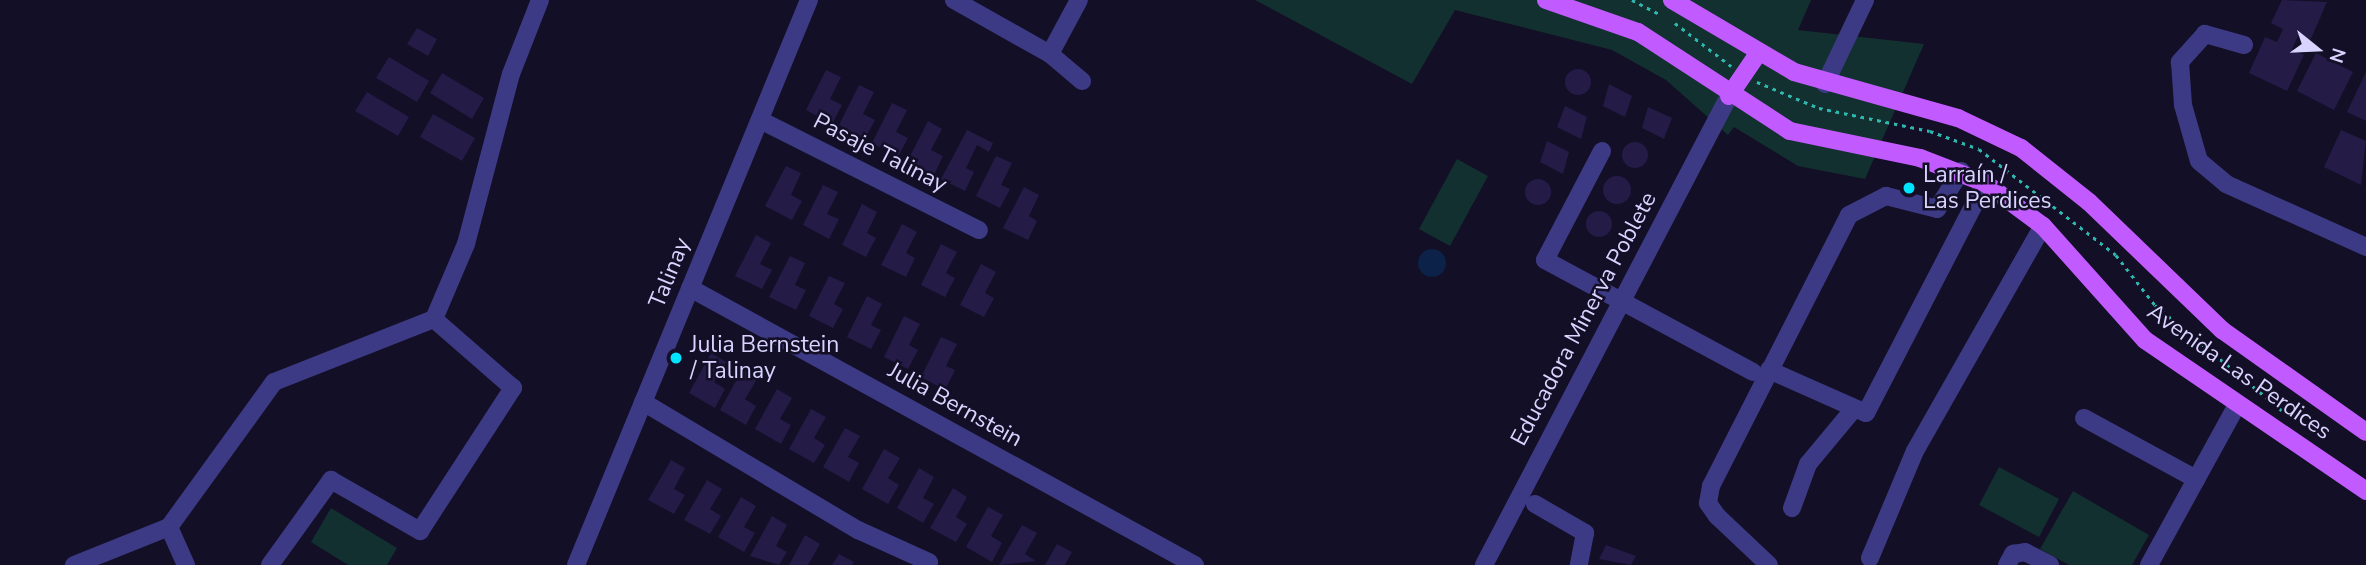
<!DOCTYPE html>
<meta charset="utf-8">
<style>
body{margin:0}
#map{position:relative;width:2366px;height:565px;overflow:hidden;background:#130f26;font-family:"Nunito Sans",sans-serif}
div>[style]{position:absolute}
.green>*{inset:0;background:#12302f}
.water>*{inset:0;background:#0c2248}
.round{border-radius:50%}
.building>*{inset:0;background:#241b47}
.path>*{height:2.5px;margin-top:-1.25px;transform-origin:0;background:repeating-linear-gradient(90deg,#2fb8b0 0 3.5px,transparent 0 8.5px)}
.minor>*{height:18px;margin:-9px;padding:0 9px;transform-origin:9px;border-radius:9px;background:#3d3a85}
.major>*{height:18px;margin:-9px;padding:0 9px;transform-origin:9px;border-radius:9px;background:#c25bff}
.dots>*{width:19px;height:19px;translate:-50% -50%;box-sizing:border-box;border:4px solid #130f26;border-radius:50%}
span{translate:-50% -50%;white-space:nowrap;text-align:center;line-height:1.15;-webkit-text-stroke:5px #130f26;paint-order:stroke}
.street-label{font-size:23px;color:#d9d4ff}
.poi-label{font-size:23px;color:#d9d4ff}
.left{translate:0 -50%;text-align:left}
.north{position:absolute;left:2282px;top:14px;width:70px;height:70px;-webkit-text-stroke:5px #130f26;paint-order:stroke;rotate:108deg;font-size:19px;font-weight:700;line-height:28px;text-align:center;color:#d9d4ff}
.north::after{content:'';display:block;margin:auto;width:24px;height:32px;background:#d9d4ff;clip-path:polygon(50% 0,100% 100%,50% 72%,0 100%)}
</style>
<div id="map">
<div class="green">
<i style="clip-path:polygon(1255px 0,1811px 0,1798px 30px,1924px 44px,1865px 179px,1798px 166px,1734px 127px,1728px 135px,1666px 80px,1612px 50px,1455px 10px,1412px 84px)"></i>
<i style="clip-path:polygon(1457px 159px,1488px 176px,1450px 246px,1419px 229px)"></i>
<i style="clip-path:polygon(1999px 467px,2059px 499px,2039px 537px,1979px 505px)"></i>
<i style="clip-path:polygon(2073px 491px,2149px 535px,2132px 565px,2069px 565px,2040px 549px)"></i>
<i style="clip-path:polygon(331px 508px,397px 548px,387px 565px,348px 565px,311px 542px)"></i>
</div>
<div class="water">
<i class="round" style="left:1418px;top:249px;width:28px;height:28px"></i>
</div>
<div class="building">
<i style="clip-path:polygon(2282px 0,2327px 2px,2310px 41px,2298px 36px,2292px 49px,2304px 55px,2287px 91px,2249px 73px,2265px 37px,2277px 42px,2283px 29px,2271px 23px)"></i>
<i style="clip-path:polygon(417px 28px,437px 39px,428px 56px,407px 44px)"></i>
<i style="clip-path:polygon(2316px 53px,2353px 72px,2334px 110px,2297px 91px)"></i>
<i style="clip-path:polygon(389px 57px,429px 81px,417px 102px,376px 78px)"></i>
<i class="round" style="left:1565px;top:69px;width:26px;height:26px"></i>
<i style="clip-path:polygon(826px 70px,841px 77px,830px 99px,842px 105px,832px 124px,806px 110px)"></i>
<i style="clip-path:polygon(2366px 72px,2366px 121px,2347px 112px)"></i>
<i style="clip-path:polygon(442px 73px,484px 98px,472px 119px,430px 93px)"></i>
<i style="clip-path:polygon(1609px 84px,1632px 96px,1625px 117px,1603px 106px)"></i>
<i style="clip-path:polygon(859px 85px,874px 92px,863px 114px,875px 120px,865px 139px,839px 125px)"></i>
<i style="clip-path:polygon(367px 92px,409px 117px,398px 136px,355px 111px)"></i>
<i style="clip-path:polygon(892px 103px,907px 110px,896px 132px,908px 138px,898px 157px,872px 143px)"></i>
<i style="clip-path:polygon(1565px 106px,1587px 117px,1581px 139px,1557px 127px)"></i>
<i style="clip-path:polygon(1648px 107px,1672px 118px,1664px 139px,1642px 128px)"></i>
<i style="clip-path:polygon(433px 114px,475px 138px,462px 161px,420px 137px)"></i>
<i style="clip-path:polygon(928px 121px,942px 129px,931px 150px,943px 156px,934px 175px,907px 162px)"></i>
<i style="clip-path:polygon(967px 130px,993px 143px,989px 152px,977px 145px,966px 168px,974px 172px,965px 191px,941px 179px)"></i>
<i style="clip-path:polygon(2341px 130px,2366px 141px,2361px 185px,2324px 167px)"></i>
<i style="clip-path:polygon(1547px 141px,1569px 152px,1563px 174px,1540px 162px)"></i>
<i class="round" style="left:1622px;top:142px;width:26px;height:26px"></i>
<i style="clip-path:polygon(996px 156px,1012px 163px,1001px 185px,1010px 189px,1000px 208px,976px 196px)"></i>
<i style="clip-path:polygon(786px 166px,801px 173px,791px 195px,802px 201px,792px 220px,765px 206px)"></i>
<i class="round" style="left:1603px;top:176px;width:28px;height:28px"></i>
<i class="round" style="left:1525px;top:179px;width:26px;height:26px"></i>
<i style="clip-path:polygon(823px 185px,838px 192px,827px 214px,839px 219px,829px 239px,803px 225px)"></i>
<i style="clip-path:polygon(1024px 187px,1039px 195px,1029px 216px,1037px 221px,1028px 240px,1003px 228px)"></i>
<i style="clip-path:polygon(862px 204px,877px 212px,867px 233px,876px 238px,866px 257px,842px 245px)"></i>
<i class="round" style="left:1586px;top:211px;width:26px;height:26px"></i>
<i style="clip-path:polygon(902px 224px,917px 232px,906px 253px,915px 258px,906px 277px,881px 265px)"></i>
<i style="clip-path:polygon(756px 235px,771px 243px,760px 264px,772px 270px,762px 289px,735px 276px)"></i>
<i style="clip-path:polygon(941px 244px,957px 252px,946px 273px,955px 278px,945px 297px,921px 285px)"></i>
<i style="clip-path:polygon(790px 256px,805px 263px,795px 285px,806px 290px,796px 310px,769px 297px)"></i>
<i style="clip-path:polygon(981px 264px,996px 272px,985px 293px,994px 298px,984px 317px,960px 305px)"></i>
<i style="clip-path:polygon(829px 276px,845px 283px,834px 304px,843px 309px,833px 328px,809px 316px)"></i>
<i style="clip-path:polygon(867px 296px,882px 304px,871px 325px,881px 330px,871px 349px,847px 337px)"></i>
<i style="clip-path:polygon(904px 316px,920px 324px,909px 345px,918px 350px,908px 369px,884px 357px)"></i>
<i style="clip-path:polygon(941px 337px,957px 344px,946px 366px,955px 370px,945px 390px,921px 377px)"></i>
<i style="clip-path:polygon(711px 353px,726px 362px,714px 382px,725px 389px,715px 408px,689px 393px)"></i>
<i style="clip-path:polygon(742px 370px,757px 379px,745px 399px,756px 406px,746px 425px,720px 410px)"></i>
<i style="clip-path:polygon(777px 389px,792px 398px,780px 419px,791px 425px,781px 444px,755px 429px)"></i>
<i style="clip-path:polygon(811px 409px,826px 417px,814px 438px,825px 445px,814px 463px,789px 449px)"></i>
<i style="clip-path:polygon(845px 428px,860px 436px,848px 457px,859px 463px,849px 482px,823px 467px)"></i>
<i style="clip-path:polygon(884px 449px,900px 458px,888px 478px,899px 485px,888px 504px,862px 489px)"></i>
<i style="clip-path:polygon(671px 460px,685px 468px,674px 489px,685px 495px,674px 514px,648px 500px)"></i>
<i style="clip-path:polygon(919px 468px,934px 477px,923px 498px,934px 504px,923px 523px,897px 508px)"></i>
<i style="clip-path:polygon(707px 480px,722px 489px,710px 509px,721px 516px,710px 534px,684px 520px)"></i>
<i style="clip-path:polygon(953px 488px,967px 497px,956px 517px,967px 524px,956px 542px,930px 528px)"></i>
<i style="clip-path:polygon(741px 497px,756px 506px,744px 527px,755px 533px,744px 552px,718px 537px)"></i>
<i style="clip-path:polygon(988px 507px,1003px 515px,991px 536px,1002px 543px,992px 562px,966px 547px)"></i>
<i style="clip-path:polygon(772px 516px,787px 525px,776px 546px,787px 552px,779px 565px,750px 556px)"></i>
<i style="clip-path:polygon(1022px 525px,1037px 533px,1025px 554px,1036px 561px,999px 565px)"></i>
<i style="clip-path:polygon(805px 535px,820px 544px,808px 565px,789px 565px)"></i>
<i style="clip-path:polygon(1057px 544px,1072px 552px,1065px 565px,1045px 565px)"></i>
<i style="clip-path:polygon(1606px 545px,1636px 556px,1631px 565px,1599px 559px)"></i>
<i style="clip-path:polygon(839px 554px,854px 562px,852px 565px,832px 565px)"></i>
</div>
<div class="path">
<i style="left:1632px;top:0;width:31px;rotate:27deg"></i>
<i style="left:1675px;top:23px;width:71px;rotate:37.5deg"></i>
<i style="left:1757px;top:82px;width:67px;rotate:22.8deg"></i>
<i style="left:1819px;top:108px;width:113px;rotate:11.7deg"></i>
<i style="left:1930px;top:131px;width:52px;rotate:20.2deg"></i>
<i style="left:1979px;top:149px;width:173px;rotate:37.7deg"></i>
<i style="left:2116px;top:255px;width:63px;rotate:52deg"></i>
<i style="left:2155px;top:305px;width:168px;rotate:39.7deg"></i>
</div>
<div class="minor">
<i style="left:954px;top:0;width:110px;rotate:29.4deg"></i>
<i style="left:1050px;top:54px;width:42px;rotate:40.2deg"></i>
<i style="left:2244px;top:45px;width:41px;rotate:-164.2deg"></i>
<i style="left:2205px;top:34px;width:38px;rotate:132deg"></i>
<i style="left:2180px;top:62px;width:43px;rotate:86deg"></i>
<i style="left:2183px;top:105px;width:58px;rotate:74.1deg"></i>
<i style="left:2199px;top:161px;width:35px;rotate:40deg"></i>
<i style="left:2226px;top:184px;width:154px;rotate:24.2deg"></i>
<i style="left:1050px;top:54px;width:61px;rotate:-61.8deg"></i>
<i style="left:1825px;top:84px;width:93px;rotate:-64.5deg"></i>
<i style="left:760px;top:120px;width:245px;rotate:26.7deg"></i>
<i style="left:1602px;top:151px;width:123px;rotate:117.6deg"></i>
<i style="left:1545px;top:260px;width:236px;rotate:28.3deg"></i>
<i style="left:690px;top:288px;width:576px;rotate:28.75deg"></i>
<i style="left:1769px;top:370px;width:106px;rotate:23.9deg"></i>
<i style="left:1866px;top:413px;width:259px;rotate:-62.6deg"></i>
<i style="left:643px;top:402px;width:250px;rotate:30.8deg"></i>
<i style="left:858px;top:530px;width:78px;rotate:24.3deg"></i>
<i style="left:2084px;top:418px;width:128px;rotate:28.6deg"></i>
<i style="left:1535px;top:504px;width:58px;rotate:30.1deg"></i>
<i style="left:1585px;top:533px;width:33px;rotate:101deg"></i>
<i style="left:1792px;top:508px;width:47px;rotate:-70deg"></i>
<i style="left:1808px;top:464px;width:69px;rotate:-50.3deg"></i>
<i style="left:169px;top:527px;width:42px;rotate:65.9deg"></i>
<i style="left:1870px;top:558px;width:116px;rotate:-67.2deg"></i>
<i style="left:1915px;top:451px;width:259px;rotate:-60.4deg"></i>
<i style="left:74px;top:565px;width:102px;rotate:-21.8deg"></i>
<i style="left:169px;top:527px;width:179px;rotate:-54.1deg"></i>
<i style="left:274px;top:382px;width:172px;rotate:-21.5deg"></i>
<i style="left:434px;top:319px;width:82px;rotate:-66.9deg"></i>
<i style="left:466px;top:244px;width:176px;rotate:-75.2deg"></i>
<i style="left:511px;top:74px;width:79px;rotate:-68.6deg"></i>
<i style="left:270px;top:565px;width:105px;rotate:-54.3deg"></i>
<i style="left:331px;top:480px;width:103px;rotate:29.8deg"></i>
<i style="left:420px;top:531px;width:171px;rotate:-57deg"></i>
<i style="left:513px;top:388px;width:105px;rotate:-138.9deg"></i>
<i style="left:576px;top:565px;width:611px;rotate:-67.59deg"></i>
<i style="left:1484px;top:565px;width:529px;rotate:-62.42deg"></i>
<i style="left:1769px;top:565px;width:71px;rotate:-136.7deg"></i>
<i style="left:1717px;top:516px;width:16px;rotate:-125deg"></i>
<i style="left:1708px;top:503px;width:17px;rotate:-80deg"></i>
<i style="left:1711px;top:486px;width:304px;rotate:-63deg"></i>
<i style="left:1849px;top:215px;width:42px;rotate:-27.2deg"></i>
<i style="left:1886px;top:196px;width:53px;rotate:14.3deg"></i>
<i style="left:1937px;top:209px;width:45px;rotate:-57.7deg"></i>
<i style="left:2007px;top:565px;width:13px;rotate:-61deg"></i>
<i style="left:2013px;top:554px;width:12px;rotate:-9deg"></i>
<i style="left:2025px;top:552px;width:28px;rotate:27deg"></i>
<i style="left:2149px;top:565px;width:183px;rotate:-61.2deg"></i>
</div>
<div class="major">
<i style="left:1546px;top:0;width:97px;rotate:19.2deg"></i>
<i style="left:1638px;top:32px;width:181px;rotate:33.1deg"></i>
<i style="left:1790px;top:131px;width:133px;rotate:11.7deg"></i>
<i style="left:1920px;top:158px;width:70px;rotate:21deg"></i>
<i style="left:1985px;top:183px;width:72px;rotate:36.6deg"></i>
<i style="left:2043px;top:226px;width:153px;rotate:48.2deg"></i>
<i style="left:2145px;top:340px;width:268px;rotate:34.3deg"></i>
<i style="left:1672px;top:0;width:142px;rotate:30.5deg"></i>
<i style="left:1794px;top:72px;width:170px;rotate:15.7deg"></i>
<i style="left:1958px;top:118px;width:70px;rotate:25.5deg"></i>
<i style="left:2021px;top:148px;width:87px;rotate:38.5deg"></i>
<i style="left:2089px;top:202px;width:185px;rotate:43.9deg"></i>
<i style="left:2222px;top:330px;width:176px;rotate:35.3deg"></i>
<i style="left:1729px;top:96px;width:53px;rotate:-55.7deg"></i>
</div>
<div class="dots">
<i style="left:1909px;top:188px;background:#00e5ff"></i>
<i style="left:676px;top:358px;background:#00e5ff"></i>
</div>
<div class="street-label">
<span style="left:880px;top:153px;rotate:27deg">Pasaje Talinay</span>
<span style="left:670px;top:273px;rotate:-68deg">Talinay</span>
<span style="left:1584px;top:319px;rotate:-62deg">Educadora Minerva Poblete</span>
<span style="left:2239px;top:372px;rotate:35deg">Avenida Las Perdices</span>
<span style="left:955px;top:405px;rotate:29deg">Julia Bernstein</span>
</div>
<div class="poi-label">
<span class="left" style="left:1923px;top:188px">Larraín /<br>Las Perdices</span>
<span class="left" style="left:690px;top:358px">Julia Bernstein<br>/ Talinay</span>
</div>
<div class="north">N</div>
</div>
